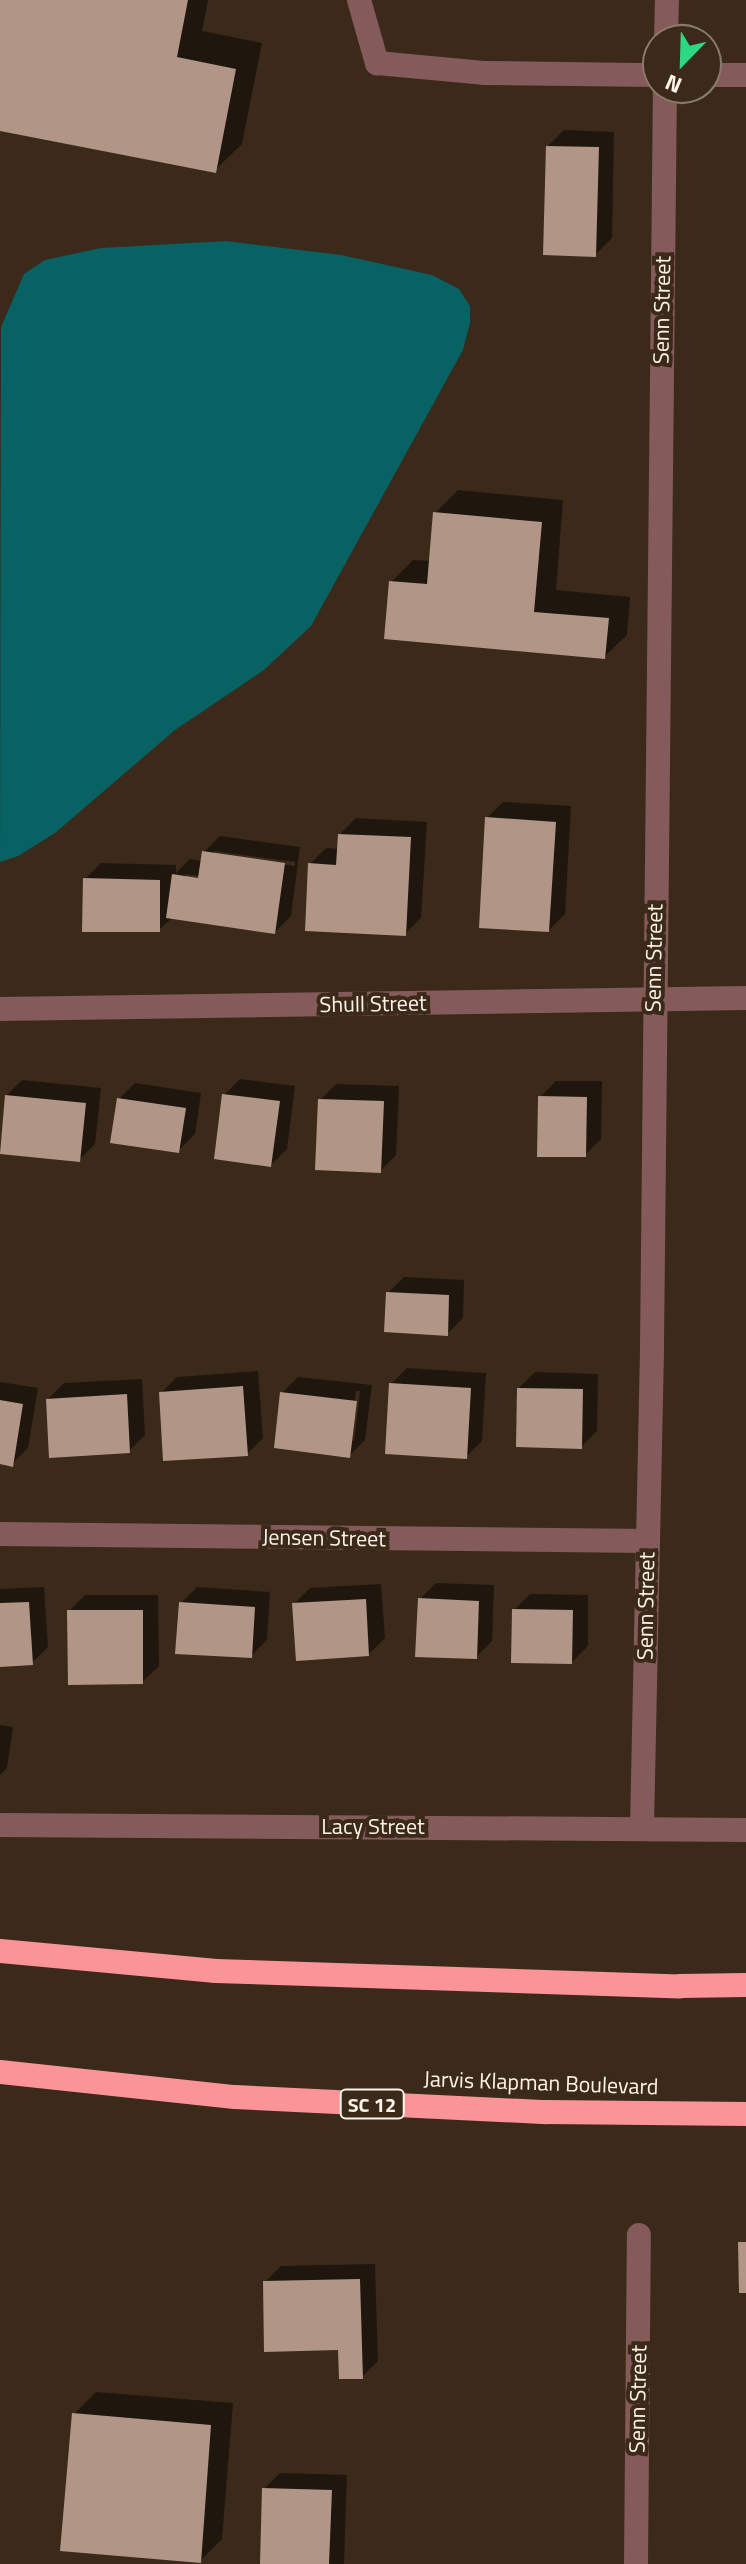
<!DOCTYPE html>
<style>
body{margin:0}
#map{position:relative;width:746px;height:2564px;overflow:hidden;background:#3b2a19;font-family:"Titillium Web",sans-serif}
div>[style]{position:absolute}
.water>*{inset:0;background:#086162}
.shadow>*{inset:0;background:#0007}
.building>*{inset:0;background:#b19688}
.minor>*{height:24px;margin:-12px;padding:0 12px;transform-origin:12px;border-radius:12px;background:#845a5b}
.highway>*{height:24px;margin:-12px;padding:0 12px;transform-origin:12px;border-radius:12px;background:#fa9498}
span{translate:-50% -50%;white-space:nowrap;text-align:center;line-height:1.15;-webkit-text-stroke:8px #3b2a19;paint-order:stroke}
.shield-label span{padding:2px 6px;background:#3b2a19;border:2px solid;border-radius:6px;-webkit-text-stroke-width:0}
.shield-label{font-size:20px;color:#fef3e8;font-weight:700}
.street-label{font-size:22px;color:#fef3e8}
.north{position:absolute;left:642px;top:24px;width:80px;height:80px;box-sizing:border-box;background:#3b2a19;border:2px solid #897a6c;border-radius:50%;rotate:203deg;font-size:22px;font-weight:700;line-height:32px;text-align:center;color:#fef3e8}
.north::after{content:'';display:block;margin:auto;width:28px;height:36px;background:#2dd883;clip-path:polygon(50% 0,100% 100%,50% 72%,0 100%)}
</style>
<div id="map">
<div class="water">
<i style="clip-path:polygon(226px 241px,341px 255px,432px 275px,459px 289px,470px 306px,470px 323px,463px 350px,311px 626px,264px 670px,175px 730px,55px 833px,18px 856px,0 862px,1px 327px,24px 274px,45px 260px,101px 248px)"></i>
</div>
<div class="shadow">
<i style="clip-path:polygon(0 0,208px 0,202px 31px,262px 43px,242px 144px,215px 170px,0 128px)"></i>
<i style="clip-path:polygon(564px 130px,614px 132px,612px 238px,596px 254px,548px 146px)"></i>
<i style="clip-path:polygon(458px 490px,563px 500px,556px 590px,630px 597px,627px 635px,604px 657px,391px 582px,413px 560px,431px 561px,435px 513px)"></i>
<i style="clip-path:polygon(503px 802px,571px 806px,565px 914px,549px 930px,487px 818px)"></i>
<i style="clip-path:polygon(356px 818px,427px 822px,421px 918px,405px 934px,310px 864px,326px 848px,339px 849px,340px 834px)"></i>
<i style="clip-path:polygon(evenodd,220px 836px,300px 847px,291px 916px,275px 932px,173px 917px,159px 930px,85px 879px,101px 863px,176px 865px,176px 873px,190px 859px,202px 861px,204px 852px,220px 836px,214px 851px,295px 862px,295px 866px,214px 855px,214px 851px,220px 836px,185px 874px,208px 877px,207px 881px,185px 878px,185px 874px)"></i>
<i style="clip-path:polygon(240px 1079px,295px 1086px,287px 1149px,271px 1165px,224px 1095px)"></i>
<i style="clip-path:polygon(22px 1080px,101px 1088px,95px 1144px,79px 1160px,6px 1096px)"></i>
<i style="clip-path:polygon(556px 1081px,602px 1081px,601px 1139px,585px 1155px,540px 1097px)"></i>
<i style="clip-path:polygon(135px 1083px,201px 1093px,195px 1134px,179px 1150px,119px 1099px)"></i>
<i style="clip-path:polygon(336px 1084px,399px 1086px,396px 1155px,380px 1171px,320px 1100px)"></i>
<i style="clip-path:polygon(404px 1277px,464px 1280px,463px 1318px,447px 1334px,388px 1293px)"></i>
<i style="clip-path:polygon(407px 1368px,486px 1373px,482px 1441px,466px 1457px,391px 1384px)"></i>
<i style="clip-path:polygon(258px 1371px,263px 1438px,247px 1454px,161px 1393px,177px 1377px)"></i>
<i style="clip-path:polygon(535px 1372px,598px 1374px,597px 1431px,581px 1447px,519px 1388px)"></i>
<i style="clip-path:polygon(evenodd,298px 1377px,372px 1385px,365px 1440px,349px 1456px,282px 1393px,298px 1377px,356px 1391px,360px 1391px,354px 1441px,350px 1441px,356px 1391px)"></i>
<i style="clip-path:polygon(142px 1379px,145px 1435px,129px 1451px,48px 1399px,64px 1383px)"></i>
<i style="clip-path:polygon(0 1382px,38px 1388px,28px 1448px,12px 1464px,0 1462px)"></i>
<i style="clip-path:polygon(436px 1583px,494px 1585px,492px 1641px,476px 1657px,420px 1599px)"></i>
<i style="clip-path:polygon(381px 1584px,385px 1638px,369px 1654px,294px 1604px,310px 1588px)"></i>
<i style="clip-path:polygon(44px 1587px,48px 1647px,32px 1663px,0 1665px,0 1589px)"></i>
<i style="clip-path:polygon(197px 1587px,270px 1592px,267px 1640px,251px 1656px,181px 1603px)"></i>
<i style="clip-path:polygon(530px 1594px,588px 1595px,588px 1646px,572px 1662px,514px 1610px)"></i>
<i style="clip-path:polygon(85px 1595px,158px 1595px,159px 1666px,142px 1682px,69px 1611px)"></i>
<i style="clip-path:polygon(0 1725px,13px 1727px,7px 1768px,0 1775px)"></i>
<i style="clip-path:polygon(375px 2264px,378px 2361px,362px 2377px,340px 2348px,265px 2282px,281px 2266px)"></i>
<i style="clip-path:polygon(96px 2392px,233px 2403px,222px 2539px,200px 2561px,74px 2414px)"></i>
<i style="clip-path:polygon(280px 2473px,347px 2475px,344px 2564px,262px 2564px,264px 2489px)"></i>
</div>
<div class="building">
<i style="clip-path:polygon(0 0,188px 0,177px 57px,236px 69px,216px 173px,0 131px)"></i>
<i style="clip-path:polygon(546px 146px,599px 147px,596px 257px,543px 255px)"></i>
<i style="clip-path:polygon(433px 512px,542px 522px,534px 612px,609px 618px,605px 659px,384px 639px,389px 581px,427px 584px)"></i>
<i style="clip-path:polygon(485px 817px,556px 822px,549px 932px,479px 928px)"></i>
<i style="clip-path:polygon(338px 834px,411px 837px,406px 936px,305px 931px,308px 863px,336px 865px)"></i>
<i style="clip-path:polygon(202px 851px,285px 863px,275px 934px,166px 918px,172px 874px,198px 878px)"></i>
<i style="clip-path:polygon(83px 878px,160px 880px,160px 932px,82px 932px)"></i>
<i style="clip-path:polygon(222px 1094px,280px 1101px,271px 1167px,214px 1159px)"></i>
<i style="clip-path:polygon(5px 1095px,86px 1103px,80px 1162px,0 1154px)"></i>
<i style="clip-path:polygon(538px 1096px,587px 1097px,586px 1157px,537px 1157px)"></i>
<i style="clip-path:polygon(117px 1098px,186px 1108px,179px 1153px,110px 1143px)"></i>
<i style="clip-path:polygon(318px 1099px,384px 1101px,381px 1173px,315px 1170px)"></i>
<i style="clip-path:polygon(386px 1292px,449px 1295px,448px 1336px,384px 1332px)"></i>
<i style="clip-path:polygon(389px 1383px,471px 1388px,467px 1459px,385px 1454px)"></i>
<i style="clip-path:polygon(243px 1386px,248px 1456px,163px 1461px,159px 1392px)"></i>
<i style="clip-path:polygon(517px 1388px,583px 1389px,582px 1449px,516px 1447px)"></i>
<i style="clip-path:polygon(280px 1392px,357px 1401px,350px 1458px,274px 1448px)"></i>
<i style="clip-path:polygon(127px 1394px,130px 1453px,49px 1458px,46px 1399px)"></i>
<i style="clip-path:polygon(0 1400px,23px 1404px,13px 1467px,0 1464px)"></i>
<i style="clip-path:polygon(418px 1598px,479px 1601px,477px 1659px,415px 1657px)"></i>
<i style="clip-path:polygon(366px 1599px,369px 1656px,296px 1661px,292px 1603px)"></i>
<i style="clip-path:polygon(29px 1602px,33px 1665px,0 1667px,0 1603px)"></i>
<i style="clip-path:polygon(179px 1602px,255px 1607px,252px 1658px,175px 1654px)"></i>
<i style="clip-path:polygon(512px 1609px,573px 1610px,572px 1664px,511px 1663px)"></i>
<i style="clip-path:polygon(67px 1610px,143px 1610px,143px 1684px,68px 1685px)"></i>
<i style="clip-path:polygon(738px 2242px,746px 2242px,746px 2293px,739px 2293px)"></i>
<i style="clip-path:polygon(360px 2279px,363px 2379px,339px 2379px,338px 2350px,264px 2352px,263px 2281px)"></i>
<i style="clip-path:polygon(72px 2413px,211px 2425px,201px 2563px,60px 2551px)"></i>
<i style="clip-path:polygon(262px 2488px,332px 2490px,329px 2564px,260px 2564px)"></i>
</div>
<div class="minor">
<i style="left:359px;top:0;width:66px;rotate:74.1deg"></i>
<i style="left:377px;top:63px;width:107px;rotate:5.3deg"></i>
<i style="left:484px;top:73px;width:174px;rotate:0.7deg"></i>
<i style="left:666px;top:40px;width:40px;rotate:-88.6deg"></i>
<i style="left:706px;top:75px;width:40px"></i>
<i style="left:0;top:1009px;width:746px;rotate:-0.84deg"></i>
<i style="left:0;top:1534px;width:647px;rotate:0.62deg"></i>
<i style="left:0;top:1825px;width:746px;rotate:0.38deg"></i>
<i style="left:642px;top:1828px;width:482px;rotate:-88.8deg"></i>
<i style="left:652px;top:1346px;width:1258px;rotate:-89.41deg"></i>
<i style="left:636px;top:2564px;width:329px;rotate:-89.5deg"></i>
</div>
<div class="highway">
<i style="left:0;top:1951px;width:217px;rotate:5.3deg"></i>
<i style="left:216px;top:1971px;width:464px;rotate:1.9deg"></i>
<i style="left:680px;top:1986px;width:66px;rotate:-0.9deg"></i>
<i style="left:0;top:2072px;width:236px;rotate:6.1deg"></i>
<i style="left:235px;top:2097px;width:312px;rotate:2.8deg"></i>
<i style="left:547px;top:2112px;width:199px;rotate:0.6deg"></i>
</div>
<div class="shield-label">
<span style="left:372px;top:2104px">SC 12</span>
</div>
<div class="street-label">
<span style="left:662px;top:310px;rotate:-89deg">Senn Street</span>
<span style="left:654px;top:958px;rotate:-89deg">Senn Street</span>
<span style="left:373px;top:1004px;rotate:-1deg">Shull Street</span>
<span style="left:324px;top:1538px;rotate:1deg">Jensen Street</span>
<span style="left:646px;top:1606px;rotate:-89deg">Senn Street</span>
<span style="left:373px;top:1827px">Lacy Street</span>
<span style="left:541px;top:2083px;rotate:2deg">Jarvis Klapman Boulevard</span>
<span style="left:638px;top:2399px;rotate:-89deg">Senn Street</span>
</div>
<div class="north">N</div>
</div>
